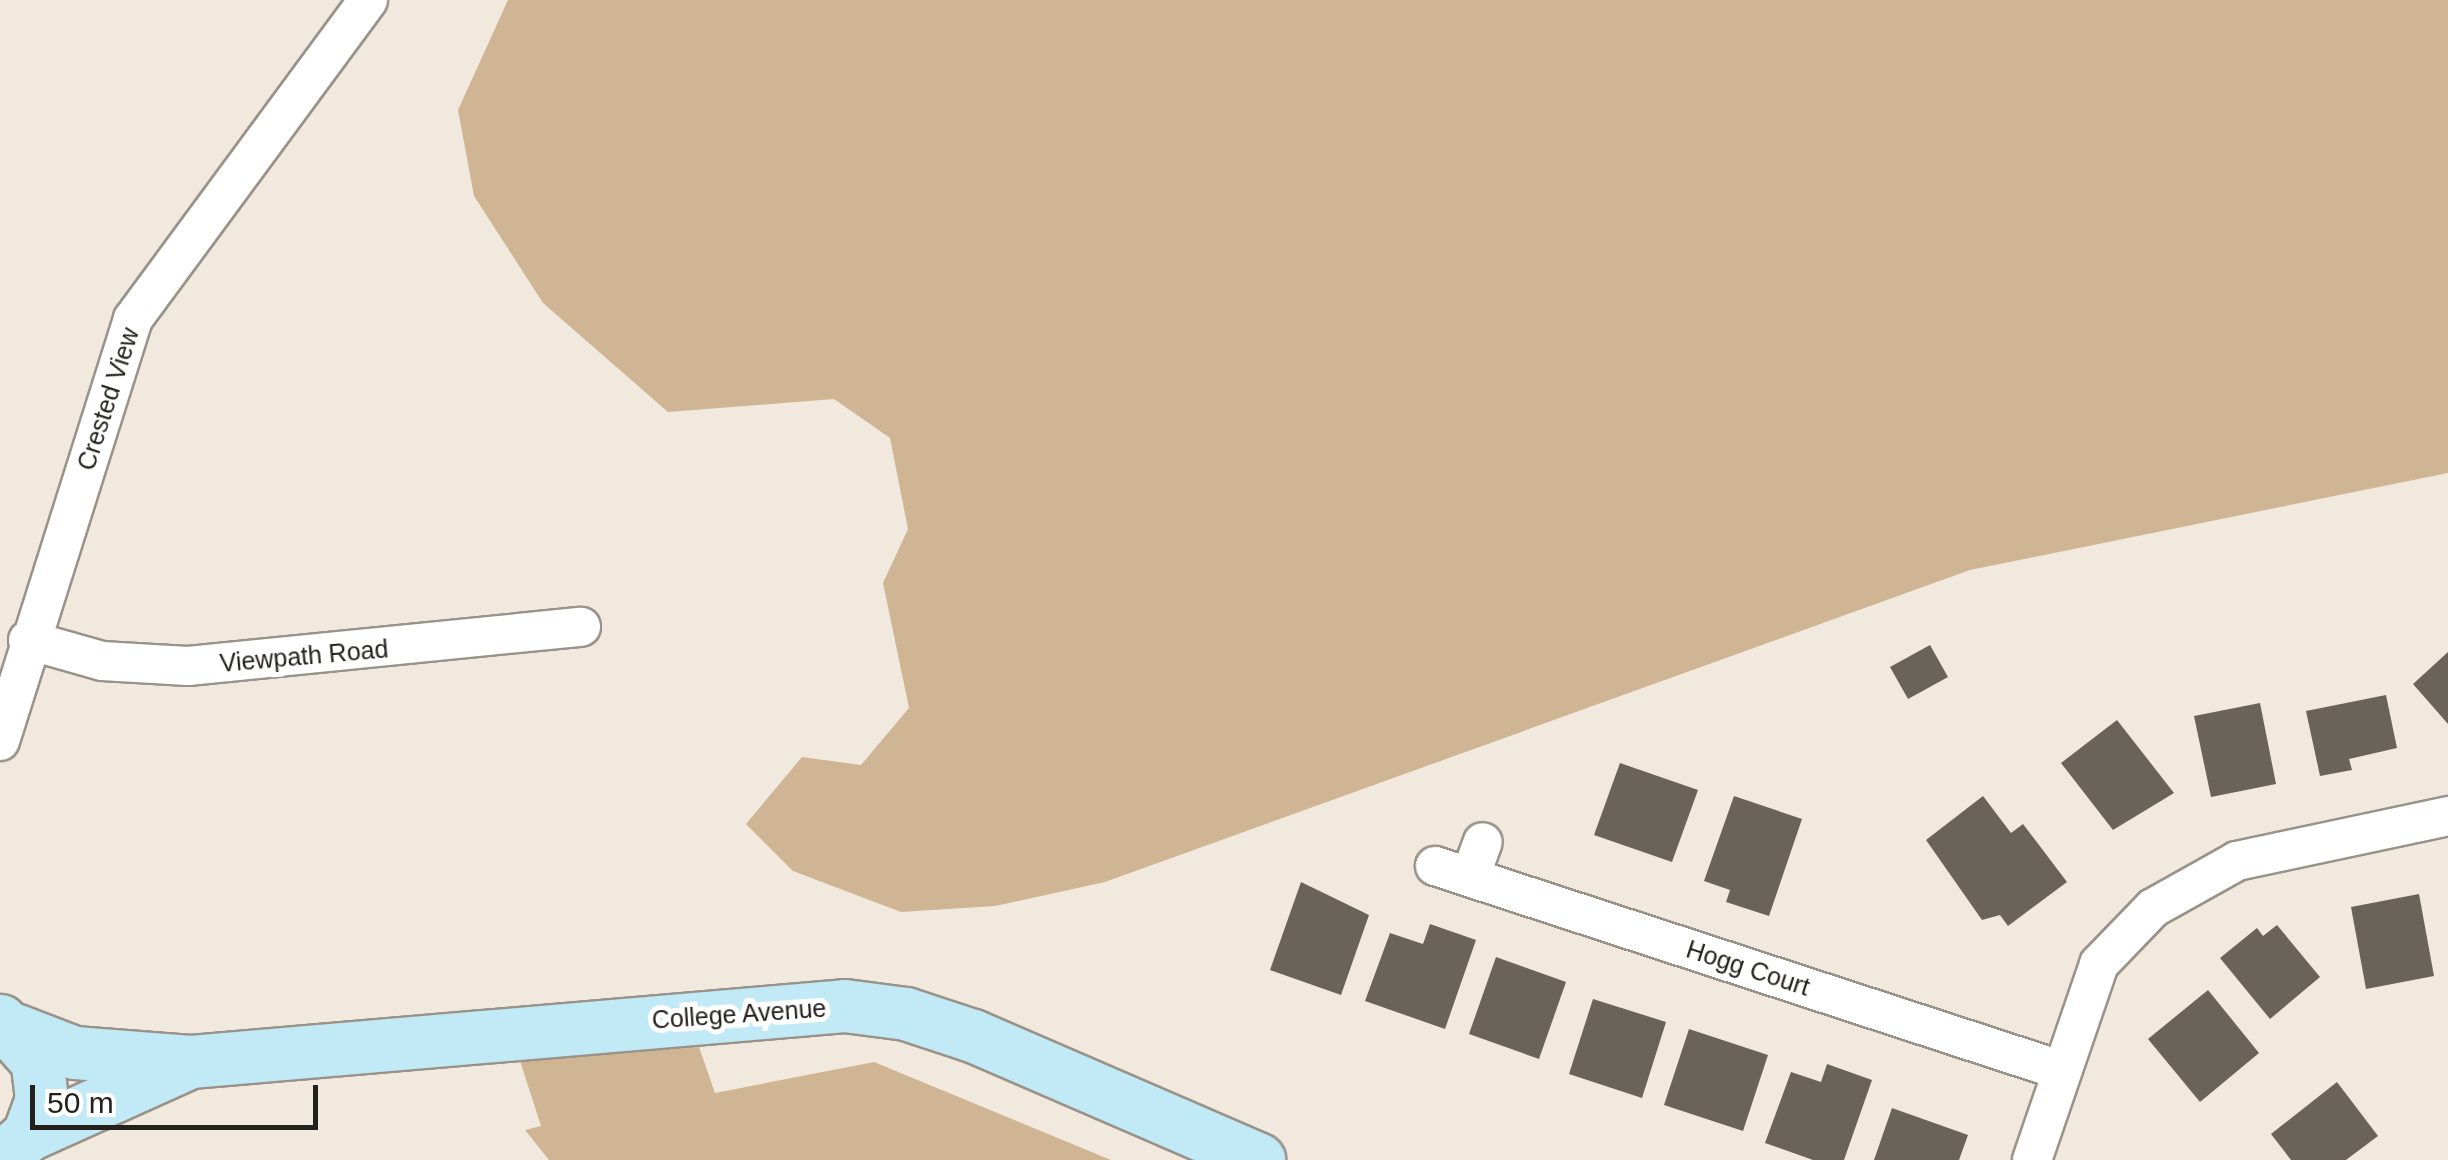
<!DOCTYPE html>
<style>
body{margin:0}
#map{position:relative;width:2448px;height:1160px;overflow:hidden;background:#f1e9de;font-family:Helvetica,sans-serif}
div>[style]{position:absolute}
.green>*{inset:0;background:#cfb593}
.building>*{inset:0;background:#6a635a}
.roads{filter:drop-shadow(2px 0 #999288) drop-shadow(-2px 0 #999288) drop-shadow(0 2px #999288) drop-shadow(0 -2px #999288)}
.street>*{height:38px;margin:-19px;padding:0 19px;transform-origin:19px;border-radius:19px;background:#fff}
.secondary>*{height:52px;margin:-26px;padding:0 26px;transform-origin:26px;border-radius:26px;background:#c1e9f6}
span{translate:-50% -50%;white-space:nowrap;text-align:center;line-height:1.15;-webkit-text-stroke:10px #fff;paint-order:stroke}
.street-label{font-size:25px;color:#24211d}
.scale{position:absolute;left:30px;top:1085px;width:288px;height:45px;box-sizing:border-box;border:5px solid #24211d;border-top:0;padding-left:12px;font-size:30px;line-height:35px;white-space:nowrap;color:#24211d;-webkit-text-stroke:8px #fff;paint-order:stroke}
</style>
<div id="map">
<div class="green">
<i style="clip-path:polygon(508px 0,2448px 0,2448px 473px,1970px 570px,1105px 882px,995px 906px,901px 912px,793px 871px,746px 824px,802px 757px,861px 765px,909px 708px,883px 583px,908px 529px,890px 438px,834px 399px,668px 412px,543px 303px,474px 196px,458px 110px)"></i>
<i style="clip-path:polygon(699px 1047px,715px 1093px,874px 1062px,1111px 1160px,549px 1160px,525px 1130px,541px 1126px,520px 1061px)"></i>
</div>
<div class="building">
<i style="clip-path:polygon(1930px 645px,1948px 677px,1908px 699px,1890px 667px)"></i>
<i style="clip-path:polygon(2448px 652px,2448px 724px,2413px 684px)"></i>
<i style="clip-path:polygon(2386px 695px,2397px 748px,2349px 759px,2352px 770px,2320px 776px,2306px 711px)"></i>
<i style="clip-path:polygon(2260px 703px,2276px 784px,2211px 797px,2194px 716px)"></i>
<i style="clip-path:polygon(2117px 720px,2174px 793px,2113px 830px,2061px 763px)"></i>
<i style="clip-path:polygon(1620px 763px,1698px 790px,1672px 862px,1594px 835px)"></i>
<i style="clip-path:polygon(1734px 796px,1802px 819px,1769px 916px,1726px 902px,1730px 890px,1704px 881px)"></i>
<i style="clip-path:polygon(1983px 796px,2011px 833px,2023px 824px,2067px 882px,2008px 926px,2000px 915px,1982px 920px,1926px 840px)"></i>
<i style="clip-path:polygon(1301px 882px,1369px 915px,1341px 995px,1270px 970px)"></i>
<i style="clip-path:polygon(2419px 894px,2434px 976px,2366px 989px,2351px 907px)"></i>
<i style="clip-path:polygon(1430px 924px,1476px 940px,1445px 1029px,1365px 1001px,1390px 933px,1423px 944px)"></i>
<i style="clip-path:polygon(2277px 925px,2320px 977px,2270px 1019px,2220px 958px,2257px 928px,2263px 936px)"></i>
<i style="clip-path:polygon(1496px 957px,1566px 982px,1539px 1059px,1469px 1034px)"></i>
<i style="clip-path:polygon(2208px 990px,2259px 1053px,2200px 1102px,2148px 1039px)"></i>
<i style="clip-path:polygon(1593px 999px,1666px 1022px,1642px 1098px,1569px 1074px)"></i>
<i style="clip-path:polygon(1689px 1029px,1768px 1055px,1743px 1131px,1664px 1105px)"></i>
<i style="clip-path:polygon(1827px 1064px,1872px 1080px,1844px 1160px,1813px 1160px,1765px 1143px,1791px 1072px,1821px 1082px)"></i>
<i style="clip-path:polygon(2337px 1082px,2378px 1136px,2346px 1160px,2291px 1160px,2271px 1134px)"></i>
<i style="clip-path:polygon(1892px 1108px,1968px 1135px,1959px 1160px,1874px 1160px)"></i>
</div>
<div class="roads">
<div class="street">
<i style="left:28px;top:640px;width:77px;rotate:15.8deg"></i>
<i style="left:102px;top:661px;width:86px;rotate:3.3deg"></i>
<i style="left:188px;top:666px;width:395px;rotate:-5.7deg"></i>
<i style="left:0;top:741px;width:442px;rotate:-72.5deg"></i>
<i style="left:133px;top:319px;width:396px;rotate:-53.6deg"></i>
<i style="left:1435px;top:866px;width:657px;rotate:18.08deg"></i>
<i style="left:1470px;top:877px;width:37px;rotate:-70deg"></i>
<i style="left:2032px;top:1160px;width:207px;rotate:-71.1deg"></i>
<i style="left:2099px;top:964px;width:78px;rotate:-46deg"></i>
<i style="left:2153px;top:908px;width:96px;rotate:-29.2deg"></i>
<i style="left:2237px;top:861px;width:216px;rotate:-12deg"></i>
</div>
<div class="secondary">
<i style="left:15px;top:1030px;width:64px;rotate:21deg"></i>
<i style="left:75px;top:1053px;width:116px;rotate:4.4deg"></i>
<i style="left:191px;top:1062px;width:656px;rotate:-4.89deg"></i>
<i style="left:845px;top:1006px;width:62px;rotate:7.5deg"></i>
<i style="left:906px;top:1014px;width:71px;rotate:18.2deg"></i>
<i style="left:973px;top:1036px;width:312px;rotate:23.4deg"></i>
<i style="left:29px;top:1135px;width:171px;rotate:-24.2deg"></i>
<i style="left:0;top:1160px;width:38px;rotate:-41deg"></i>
<i style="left:29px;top:1135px;width:38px;rotate:-70deg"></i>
<i style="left:42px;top:1099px;width:38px;rotate:-97deg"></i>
<i style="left:37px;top:1061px;width:54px;rotate:-132deg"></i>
</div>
</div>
<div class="street-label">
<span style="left:108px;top:399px;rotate:-72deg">Crested View</span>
<span style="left:304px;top:656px;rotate:-5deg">Viewpath Road</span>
<span style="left:1748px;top:968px;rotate:18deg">Hogg Court</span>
<span style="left:739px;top:1014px;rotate:-4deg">College Avenue</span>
</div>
<div class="scale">50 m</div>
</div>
